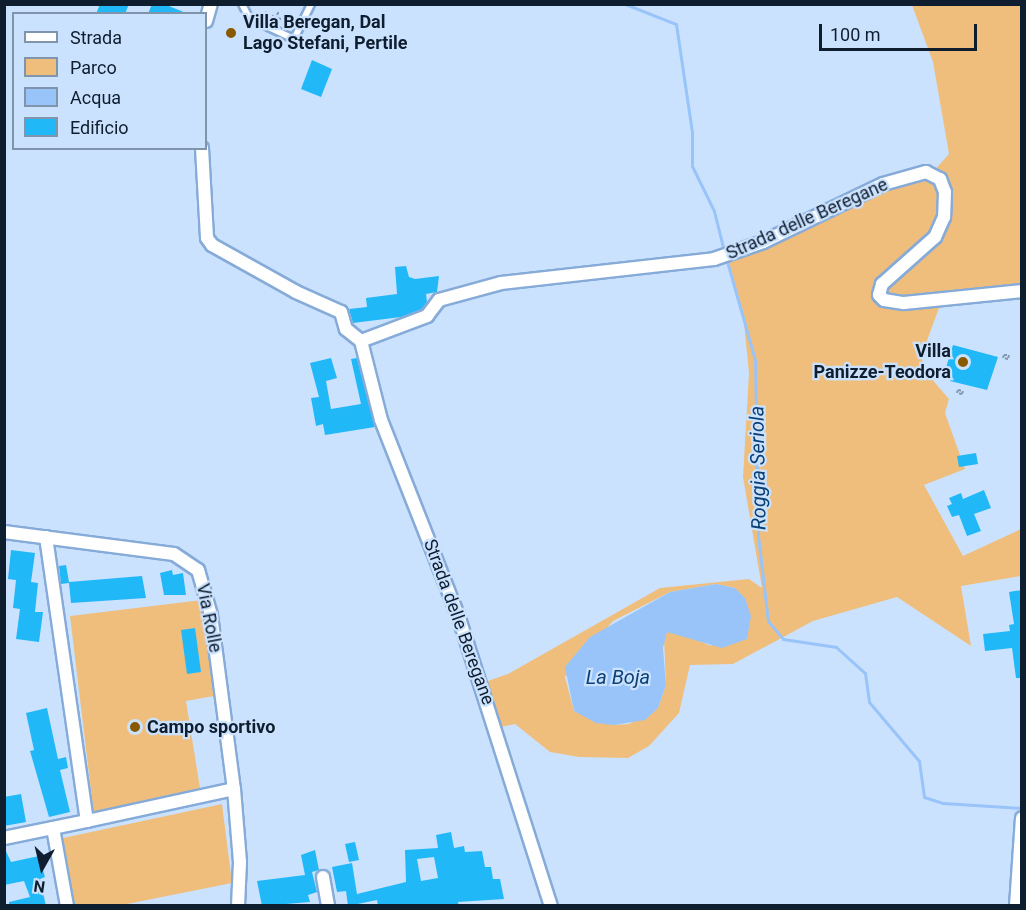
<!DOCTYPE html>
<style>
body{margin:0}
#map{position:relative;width:1026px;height:910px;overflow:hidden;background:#cbe2ff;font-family:Roboto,sans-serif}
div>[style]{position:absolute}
.green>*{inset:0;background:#efbe7d}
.water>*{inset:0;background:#98c4f9}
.stream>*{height:3px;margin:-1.5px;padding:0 1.5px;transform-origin:1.5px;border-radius:1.5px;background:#98c4f9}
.building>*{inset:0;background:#21b8f8}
.path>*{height:2px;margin-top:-1px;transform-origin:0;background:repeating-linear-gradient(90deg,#8498b0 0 3px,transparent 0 7.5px)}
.roads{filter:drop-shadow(2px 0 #86abd8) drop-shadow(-2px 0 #86abd8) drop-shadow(0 2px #86abd8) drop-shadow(0 -2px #86abd8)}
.lane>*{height:6px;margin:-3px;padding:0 3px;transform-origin:3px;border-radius:3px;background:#fff}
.street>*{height:12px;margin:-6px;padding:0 6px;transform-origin:6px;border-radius:6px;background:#fff}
.dots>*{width:16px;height:16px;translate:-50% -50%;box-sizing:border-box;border:3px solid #cbe2ff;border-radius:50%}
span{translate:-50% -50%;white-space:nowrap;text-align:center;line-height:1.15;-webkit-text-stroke:4.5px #cbe2ff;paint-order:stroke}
.poi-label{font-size:18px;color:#0f1e2f;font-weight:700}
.left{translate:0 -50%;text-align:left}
.right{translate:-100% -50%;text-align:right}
.street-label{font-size:18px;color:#0f1e2f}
.water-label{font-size:20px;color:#0b4076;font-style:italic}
.frame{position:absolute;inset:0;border:6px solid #0f1e2f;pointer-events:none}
.legend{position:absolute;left:12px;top:12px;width:195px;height:138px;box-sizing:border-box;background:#cbe2ff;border:2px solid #8094ac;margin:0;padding:8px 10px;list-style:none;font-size:18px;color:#0f1e2f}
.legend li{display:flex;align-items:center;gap:12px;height:30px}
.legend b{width:30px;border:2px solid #8094ac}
.north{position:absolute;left:12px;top:838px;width:60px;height:60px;-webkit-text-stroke:4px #cbe2ff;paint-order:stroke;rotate:188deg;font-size:16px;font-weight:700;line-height:24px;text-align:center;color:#0f1e2f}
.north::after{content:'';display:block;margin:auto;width:21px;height:27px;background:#0f1e2f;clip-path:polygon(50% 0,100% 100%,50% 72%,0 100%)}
.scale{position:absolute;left:819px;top:24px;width:158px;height:27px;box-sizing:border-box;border:3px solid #0f1e2f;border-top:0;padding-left:8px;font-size:18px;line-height:21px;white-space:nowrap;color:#0f1e2f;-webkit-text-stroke:4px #cbe2ff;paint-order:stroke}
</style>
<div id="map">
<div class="green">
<i style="clip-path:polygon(evenodd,912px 5px,1021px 5px,1021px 291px,942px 300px,922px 354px,923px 369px,949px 399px,945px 413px,965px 469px,924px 485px,963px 556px,1021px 529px,1021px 576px,961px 586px,971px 646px,897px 597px,813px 621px,733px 664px,690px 665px,679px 713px,649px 746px,628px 758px,579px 757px,550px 752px,515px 724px,496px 728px,482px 683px,508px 674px,660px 588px,749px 579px,762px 588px,743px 477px,749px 373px,744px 323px,727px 254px,883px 184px,932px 173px,949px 154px,933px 62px,912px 5px,716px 584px,735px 588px,711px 646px,676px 631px,667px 632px,664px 638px,666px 685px,658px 708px,629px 724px,614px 725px,596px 722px,574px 711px,565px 677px,613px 621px,670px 592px,716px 584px)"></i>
<i style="clip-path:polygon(202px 600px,214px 696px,186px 701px,200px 788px,195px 790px,196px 797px,94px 815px,70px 616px)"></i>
<i style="clip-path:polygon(222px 804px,232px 883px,122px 905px,75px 905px,63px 838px)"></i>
</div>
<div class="water">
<i style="clip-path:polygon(716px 584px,735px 588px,745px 598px,751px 616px,747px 639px,722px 648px,667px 632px,663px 648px,666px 685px,658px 708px,645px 720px,614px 725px,596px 723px,574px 711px,565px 667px,590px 637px,670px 592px)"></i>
</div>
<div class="stream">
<i style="left:625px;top:4px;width:55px;rotate:21.4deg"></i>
<i style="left:676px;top:24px;width:110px;rotate:81.6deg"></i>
<i style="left:692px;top:133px;width:33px;rotate:90deg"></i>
<i style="left:692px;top:166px;width:50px;rotate:63.9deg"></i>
<i style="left:714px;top:211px;width:41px;rotate:76deg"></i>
<i style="left:726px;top:258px;width:106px;rotate:74.1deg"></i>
<i style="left:755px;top:360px;width:176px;rotate:89deg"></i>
<i style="left:758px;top:536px;width:86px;rotate:83.3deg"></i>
<i style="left:768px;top:621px;width:23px;rotate:50deg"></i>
<i style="left:783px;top:639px;width:54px;rotate:8.6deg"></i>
<i style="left:836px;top:647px;width:39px;rotate:42deg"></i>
<i style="left:865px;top:673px;width:29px;rotate:82deg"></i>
<i style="left:869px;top:702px;width:77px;rotate:49.7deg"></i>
<i style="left:919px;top:761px;width:36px;rotate:82deg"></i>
<i style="left:924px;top:797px;width:20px;rotate:18deg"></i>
<i style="left:943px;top:803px;width:79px;rotate:3.6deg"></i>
</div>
<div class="building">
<i style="clip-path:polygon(100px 4px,129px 4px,125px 14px,96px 14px)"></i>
<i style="clip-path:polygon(152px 4px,164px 4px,186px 13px,148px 14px)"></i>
<i style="clip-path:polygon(312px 60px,332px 69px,321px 97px,301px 89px)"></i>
<i style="clip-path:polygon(406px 266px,409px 277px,415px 279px,439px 276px,437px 292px,426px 294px,427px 302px,422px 309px,401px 317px,353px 323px,349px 309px,367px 307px,366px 298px,397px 294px,395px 267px)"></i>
<i style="clip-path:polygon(953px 345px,998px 357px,987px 390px,950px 381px,952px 377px,944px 374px)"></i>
<i style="clip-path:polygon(331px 358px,337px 378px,326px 381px,331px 409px,361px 404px,351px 359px,357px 358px,375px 427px,325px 435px,323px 424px,316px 426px,311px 398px,319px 397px,310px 363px)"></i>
<i style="clip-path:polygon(976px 453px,978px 464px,959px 467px,957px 456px)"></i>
<i style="clip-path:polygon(984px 490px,991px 508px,974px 514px,981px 531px,967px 536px,959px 515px,952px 517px,947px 506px,952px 504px,949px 498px,961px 493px,963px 499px)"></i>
<i style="clip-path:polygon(11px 550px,35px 553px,31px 582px,38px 583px,35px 612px,43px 612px,39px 642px,16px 639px,20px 609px,13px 608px,16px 580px,8px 579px)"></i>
<i style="clip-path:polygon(66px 565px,69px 582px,142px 576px,146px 598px,71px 603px,69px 583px,61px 584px,59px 566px)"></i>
<i style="clip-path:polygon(172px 570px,173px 575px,183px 573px,186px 595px,164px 595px,160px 573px)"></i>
<i style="clip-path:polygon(1022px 590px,1022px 678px,1016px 678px,1012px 648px,985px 651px,983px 634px,1010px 631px,1009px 625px,1014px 624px,1009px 592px)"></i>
<i style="clip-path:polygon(195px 628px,201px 672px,187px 674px,181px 630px)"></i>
<i style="clip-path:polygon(47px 708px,58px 759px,66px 757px,68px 768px,60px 770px,70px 812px,49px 817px,30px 751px,34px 750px,26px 713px)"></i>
<i style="clip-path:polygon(21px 794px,26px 822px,4px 826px,4px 797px)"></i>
<i style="clip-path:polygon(evenodd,451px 832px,454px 848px,464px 846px,465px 852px,482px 851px,485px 867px,491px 867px,493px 879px,500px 879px,504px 899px,458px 902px,459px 906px,378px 906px,377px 900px,348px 906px,346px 891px,337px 892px,332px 867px,352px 863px,357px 894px,406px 882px,405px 850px,438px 848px,436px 835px,451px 832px,434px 857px,438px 878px,421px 881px,417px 859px,434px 857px)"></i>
<i style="clip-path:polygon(355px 842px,359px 860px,349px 862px,345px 844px)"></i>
<i style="clip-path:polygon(4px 847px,11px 862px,39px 856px,45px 877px,40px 879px,46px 906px,9px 906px,9px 902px,30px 897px,24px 881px,4px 885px)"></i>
<i style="clip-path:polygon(315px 850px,319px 870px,312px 872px,317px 892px,308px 895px,310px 902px,262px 906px,257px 881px,305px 875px,301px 855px)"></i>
</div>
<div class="path">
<i style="left:265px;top:12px;width:15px;rotate:28deg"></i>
<i style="left:278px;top:19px;width:4px;rotate:-135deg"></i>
<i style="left:277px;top:15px;width:7px;rotate:-63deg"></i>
<i style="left:278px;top:18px;width:12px;rotate:20deg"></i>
<i style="left:1004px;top:355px;width:5px"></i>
<i style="left:1009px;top:355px;width:4px;rotate:104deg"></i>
<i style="left:1008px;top:359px;width:5px;rotate:-169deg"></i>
<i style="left:1003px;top:358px;width:3px;rotate:-72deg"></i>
<i style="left:958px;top:390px;width:5px;rotate:11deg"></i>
<i style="left:963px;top:391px;width:3px;rotate:108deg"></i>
<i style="left:962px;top:394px;width:5px;rotate:-169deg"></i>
<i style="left:957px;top:393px;width:3px;rotate:-72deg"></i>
</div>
<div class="roads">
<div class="lane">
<i style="left:242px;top:4px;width:16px;rotate:63deg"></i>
<i style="left:249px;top:18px;width:50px;rotate:25deg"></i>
<i style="left:294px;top:39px;width:39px;rotate:-64deg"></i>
</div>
<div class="street">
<i style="left:206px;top:21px;width:18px;rotate:-74deg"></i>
<i style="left:202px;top:148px;width:90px;rotate:86.8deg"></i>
<i style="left:207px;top:238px;width:9px;rotate:54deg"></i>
<i style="left:212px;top:245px;width:96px;rotate:29.2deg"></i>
<i style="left:296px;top:292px;width:49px;rotate:24deg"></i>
<i style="left:341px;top:312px;width:18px;rotate:74deg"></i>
<i style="left:346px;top:329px;width:19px;rotate:39deg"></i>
<i style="left:361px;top:341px;width:81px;rotate:75.8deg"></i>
<i style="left:381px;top:420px;width:210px;rotate:68.5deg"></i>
<i style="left:458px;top:615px;width:305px;rotate:72.3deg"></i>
<i style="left:361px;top:341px;width:71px;rotate:-20.7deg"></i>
<i style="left:427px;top:316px;width:20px;rotate:-53deg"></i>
<i style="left:439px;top:300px;width:64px;rotate:-15.3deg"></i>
<i style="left:501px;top:283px;width:214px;rotate:-6.4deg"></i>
<i style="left:714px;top:259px;width:52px;rotate:-19.1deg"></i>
<i style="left:763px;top:242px;width:133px;rotate:-25.8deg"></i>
<i style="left:883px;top:184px;width:45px;rotate:-15.6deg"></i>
<i style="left:926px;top:172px;width:16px;rotate:27deg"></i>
<i style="left:940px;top:179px;width:14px;rotate:69deg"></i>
<i style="left:945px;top:192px;width:25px;rotate:92deg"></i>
<i style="left:944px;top:217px;width:22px;rotate:114deg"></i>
<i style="left:935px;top:237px;width:71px;rotate:138.4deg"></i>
<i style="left:882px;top:284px;width:11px;rotate:105deg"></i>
<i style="left:879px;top:295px;width:7px;rotate:45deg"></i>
<i style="left:884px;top:300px;width:20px;rotate:9deg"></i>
<i style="left:904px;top:303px;width:119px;rotate:-5.8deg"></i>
<i style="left:4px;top:532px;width:171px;rotate:7.4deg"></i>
<i style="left:174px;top:554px;width:29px;rotate:34deg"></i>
<i style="left:198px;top:570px;width:47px;rotate:73.9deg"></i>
<i style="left:211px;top:615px;width:176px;rotate:82.5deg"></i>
<i style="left:234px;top:789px;width:73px;rotate:85.3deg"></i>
<i style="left:240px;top:862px;width:44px;rotate:92.6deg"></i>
<i style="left:46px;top:537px;width:287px;rotate:81.8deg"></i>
<i style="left:87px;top:821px;width:150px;rotate:-12.3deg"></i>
<i style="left:53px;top:828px;width:79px;rotate:79.8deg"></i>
<i style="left:4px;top:838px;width:85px;rotate:-11.6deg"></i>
<i style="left:323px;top:877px;width:29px;rotate:80deg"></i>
<i style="left:1016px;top:906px;width:88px;rotate:-86.1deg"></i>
</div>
</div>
<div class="dots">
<i style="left:231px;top:33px;background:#895900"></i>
<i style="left:963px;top:362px;background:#895900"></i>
<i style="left:135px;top:727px;background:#895900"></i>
</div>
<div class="poi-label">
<span class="left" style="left:243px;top:33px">Villa Beregan, Dal<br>Lago Stefani, Pertile</span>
<span class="right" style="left:951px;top:362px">Villa<br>Panizze-Teodora</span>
<span class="left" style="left:147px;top:727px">Campo sportivo</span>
</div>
<div class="street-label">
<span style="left:807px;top:219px;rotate:-24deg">Strada delle Beregane</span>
<span style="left:209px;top:618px;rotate:79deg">Via Rolle</span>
<span style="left:459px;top:622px;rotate:70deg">Strada delle Beregane</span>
</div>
<div class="water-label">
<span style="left:758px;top:468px;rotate:-91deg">Roggia Seriola</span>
<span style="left:618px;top:677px">La Boja</span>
</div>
<div class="frame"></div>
<ul class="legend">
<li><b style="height:8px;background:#fff"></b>Strada</li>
<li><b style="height:16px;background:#efbe7d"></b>Parco</li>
<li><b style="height:16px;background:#98c4f9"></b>Acqua</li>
<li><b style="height:16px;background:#21b8f8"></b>Edificio</li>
</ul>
<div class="north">N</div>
<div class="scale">100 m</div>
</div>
